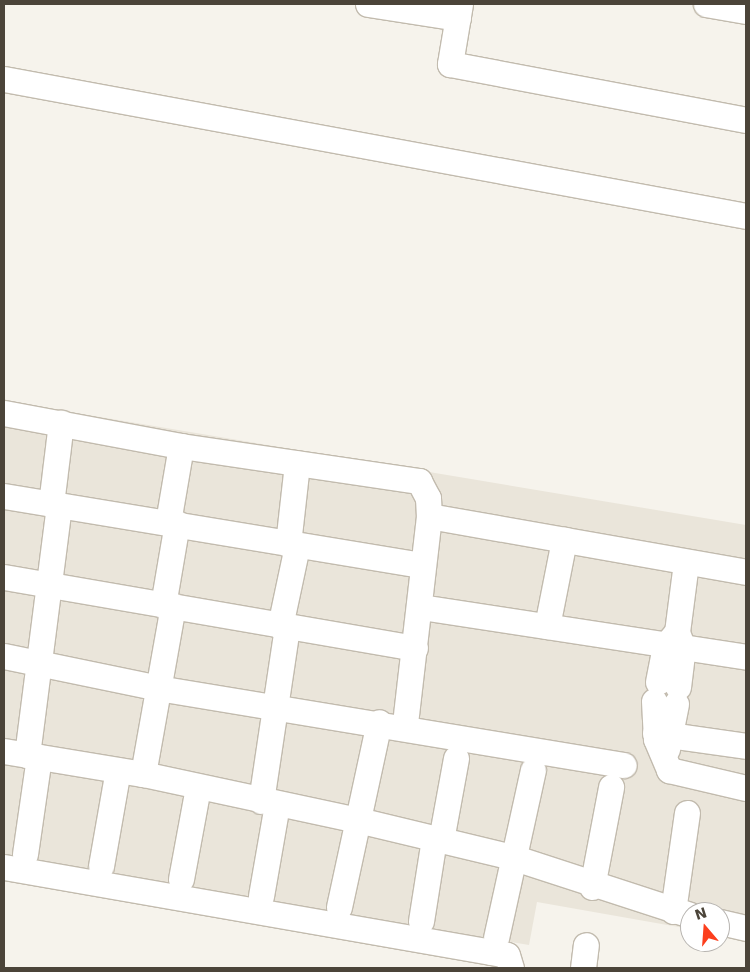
<!DOCTYPE html>
<style>
body{margin:0}
#map{position:relative;width:750px;height:972px;overflow:hidden;background:#f6f3ec;font-family:"DejaVu Sans",sans-serif}
div>[style]{position:absolute}
.residential>*{inset:0;background:#eae5da}
.roads{filter:drop-shadow(1px 0 #c2bbae) drop-shadow(-1px 0 #c2bbae) drop-shadow(0 1px #c2bbae) drop-shadow(0 -1px #c2bbae)}
.minor>*{height:25px;margin:-12.5px;padding:0 12.5px;transform-origin:12.5px;border-radius:12.5px;background:#fff}
span{translate:-50% -50%;white-space:nowrap;text-align:center;line-height:1.15;-webkit-text-stroke:4.5px #fff;paint-order:stroke}
.frame{position:absolute;inset:0;border:5px solid #4b4439;pointer-events:none}
.north{position:absolute;left:680px;top:902px;width:50px;height:50px;box-sizing:border-box;background:#fff;border:1px solid #b7b4b0;border-radius:50%;rotate:342deg;font-size:14px;font-weight:700;line-height:20px;text-align:center;color:#4b4439}
.north::after{content:'';display:block;margin:auto;width:18px;height:22px;background:#fc3f1d;clip-path:polygon(50% 0,100% 100%,50% 72%,0 100%)}
</style>
<div id="map">
<div class="residential">
<i style="clip-path:polygon(4px 401px,746px 525px,746px 939px,720px 912px,690px 912px,690px 929px,537px 902px,529px 945px,4px 856px)"></i>
</div>
<div class="roads">
<div class="minor">
<i style="left:368px;top:4px;width:91px;rotate:8.8deg"></i>
<i style="left:460px;top:4px;width:61px;rotate:99.5deg"></i>
<i style="left:450px;top:64px;width:301px;rotate:10.7deg"></i>
<i style="left:706px;top:4px;width:41px;rotate:9.9deg"></i>
<i style="left:4px;top:79px;width:755px;rotate:10.46deg"></i>
<i style="left:4px;top:413px;width:180px;rotate:10.6deg"></i>
<i style="left:181px;top:446px;width:241px;rotate:8.4deg"></i>
<i style="left:419px;top:481px;width:19px;rotate:62deg"></i>
<i style="left:428px;top:498px;width:18px;rotate:87deg"></i>
<i style="left:429px;top:516px;width:210px;rotate:96.6deg"></i>
<i style="left:4px;top:496px;width:422px;rotate:9.4deg"></i>
<i style="left:51px;top:504px;width:82px;rotate:-83deg"></i>
<i style="left:429px;top:516px;width:322px;rotate:10deg"></i>
<i style="left:168px;top:522px;width:77px;rotate:-80.3deg"></i>
<i style="left:288px;top:544px;width:81px;rotate:-83.6deg"></i>
<i style="left:4px;top:577px;width:417px;rotate:9.8deg"></i>
<i style="left:163px;top:605px;width:83px;rotate:-80.3deg"></i>
<i style="left:421px;top:607px;width:329px;rotate:8.7deg"></i>
<i style="left:280px;top:626px;width:82px;rotate:-78deg"></i>
<i style="left:547px;top:626px;width:88px;rotate:-78.8deg"></i>
<i style="left:4px;top:656px;width:157px;rotate:11.7deg"></i>
<i style="left:158px;top:688px;width:472px;rotate:9.4deg"></i>
<i style="left:658px;top:682px;width:37px;rotate:-79deg"></i>
<i style="left:665px;top:646px;width:16px;rotate:-50deg"></i>
<i style="left:678px;top:687px;width:39px;rotate:-83deg"></i>
<i style="left:683px;top:648px;width:17px;rotate:-111deg"></i>
<i style="left:677px;top:632px;width:70px;rotate:-82.6deg"></i>
<i style="left:654px;top:701px;width:38px;rotate:87deg"></i>
<i style="left:656px;top:739px;width:34px;rotate:67deg"></i>
<i style="left:669px;top:770px;width:79px;rotate:13.2deg"></i>
<i style="left:655px;top:733px;width:92px;rotate:8.1deg"></i>
<i style="left:667px;top:749px;width:46px;rotate:-78.7deg"></i>
<i style="left:4px;top:751px;width:141px;rotate:9.4deg"></i>
<i style="left:143px;top:774px;width:220px;rotate:12.1deg"></i>
<i style="left:358px;top:820px;width:158px;rotate:13.5deg"></i>
<i style="left:512px;top:857px;width:187px;rotate:18deg"></i>
<i style="left:27px;top:755px;width:252px;rotate:-82.7deg"></i>
<i style="left:143px;top:774px;width:171px;rotate:-79.9deg"></i>
<i style="left:261px;top:801px;width:176px;rotate:-81.5deg"></i>
<i style="left:441px;top:840px;width:83px;rotate:-79.6deg"></i>
<i style="left:25px;top:854px;width:98px;rotate:-81.8deg"></i>
<i style="left:101px;top:866px;width:97px;rotate:-80deg"></i>
<i style="left:4px;top:867px;width:494px;rotate:9.9deg"></i>
<i style="left:491px;top:952px;width:16px;rotate:11deg"></i>
<i style="left:507px;top:955px;width:14px;rotate:73deg"></i>
<i style="left:181px;top:879px;width:94px;rotate:-79.5deg"></i>
<i style="left:592px;top:887px;width:102px;rotate:-79.2deg"></i>
<i style="left:261px;top:896px;width:93px;rotate:-80.1deg"></i>
<i style="left:339px;top:907px;width:189px;rotate:-77.8deg"></i>
<i style="left:673px;top:911px;width:99px;rotate:-81.9deg"></i>
<i style="left:421px;top:921px;width:83px;rotate:-81deg"></i>
<i style="left:720px;top:922px;width:27px;rotate:13deg"></i>
<i style="left:496px;top:938px;width:172px;rotate:-77.6deg"></i>
<i style="left:583px;top:968px;width:23px;rotate:-83deg"></i>
</div>
</div>
<div class="frame"></div>
<div class="north">N</div>
</div>
